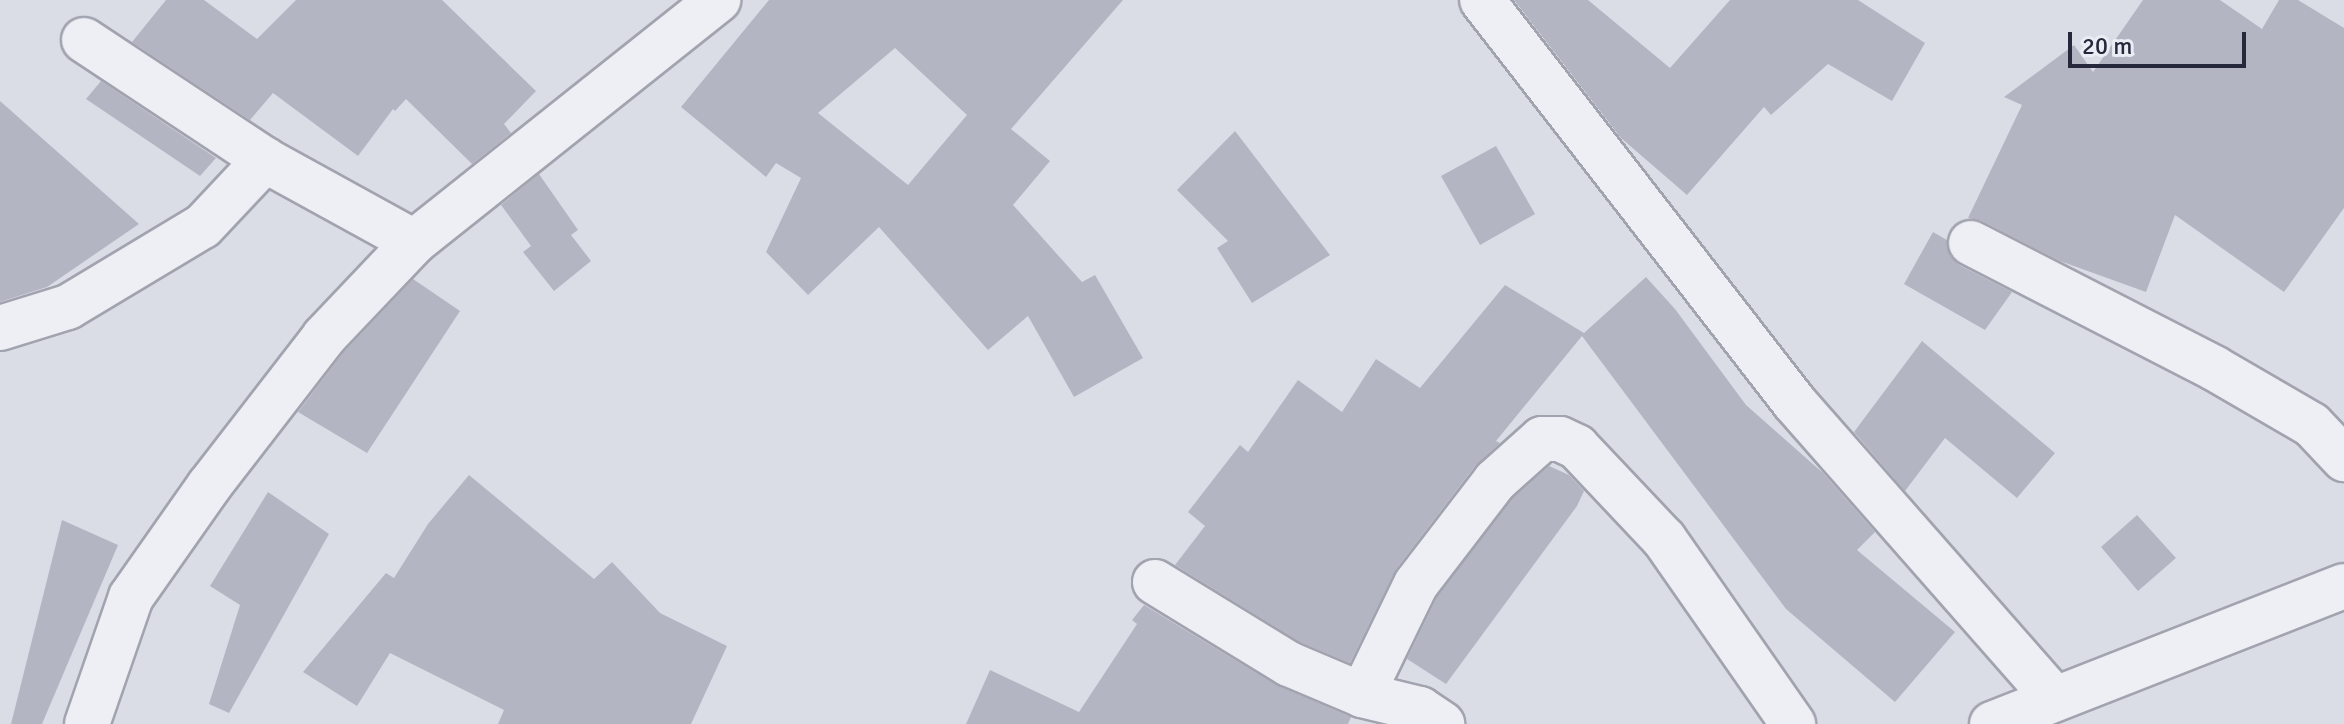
<!DOCTYPE html>
<style>
body{margin:0}
#map{position:relative;width:2344px;height:724px;overflow:hidden;background:#dbdde6;font-family:Signika,sans-serif}
div>[style]{position:absolute}
.building>*{inset:0;background:#b3b6c2}
.roads{filter:drop-shadow(2px 0 #a1a3af) drop-shadow(-2px 0 #a1a3af) drop-shadow(0 2px #a1a3af) drop-shadow(0 -2px #a1a3af)}
.street>*{height:44px;margin:-22px;padding:0 22px;transform-origin:22px;border-radius:22px;background:#eeeff4}
span{translate:-50% -50%;white-space:nowrap;text-align:center;line-height:1.15;-webkit-text-stroke:6px #eaedf4;paint-order:stroke}
.scale{position:absolute;left:2068px;top:32px;width:178px;height:36px;box-sizing:border-box;border:4px solid #26293b;border-top:0;padding-left:10px;font-size:24px;line-height:28px;white-space:nowrap;color:#26293b;-webkit-text-stroke:6px #eaedf4;paint-order:stroke}
</style>
<div id="map">
<div class="building">
<i style="clip-path:polygon(166px 0,204px 0,257px 39px,296px 0,442px 0,536px 91px,504px 124px,511px 133px,472px 164px,406px 99px,395px 111px,393px 109px,358px 156px,273px 93px,250px 120px,132px 42px)"></i>
<i style="clip-path:polygon(evenodd,769px 0,1123px 0,1011px 129px,1050px 161px,1013px 205px,1082px 282px,1095px 275px,1143px 358px,1074px 397px,1028px 316px,988px 350px,879px 227px,808px 295px,766px 252px,801px 178px,776px 163px,766px 177px,681px 107px,769px 0,895px 48px,967px 115px,908px 185px,818px 113px,895px 48px)"></i>
<i style="clip-path:polygon(1514px 0,1588px 0,1670px 68px,1730px 0,1858px 0,1925px 43px,1892px 101px,1828px 64px,1771px 115px,1764px 107px,1687px 195px,1621px 138px)"></i>
<i style="clip-path:polygon(2143px 0,2220px 0,2262px 29px,2279px 0,2298px 0,2344px 28px,2344px 208px,2284px 292px,2175px 215px,2146px 292px,2060px 261px,1982px 221px,1968px 218px,2022px 105px,2004px 97px,2074px 45px,2093px 72px)"></i>
<i style="clip-path:polygon(101px 81px,216px 158px,200px 176px,86px 99px)"></i>
<i style="clip-path:polygon(0 101px,139px 224px,47px 287px,0 302px)"></i>
<i style="clip-path:polygon(1235px 131px,1330px 255px,1252px 303px,1217px 248px,1228px 241px,1177px 190px)"></i>
<i style="clip-path:polygon(1496px 146px,1535px 214px,1480px 245px,1441px 176px)"></i>
<i style="clip-path:polygon(539px 174px,578px 230px,571px 235px,591px 261px,554px 291px,523px 252px,531px 246px,501px 205px)"></i>
<i style="clip-path:polygon(1933px 232px,1947px 240px,1950px 256px,1959px 265px,2012px 292px,1985px 330px,1904px 284px)"></i>
<i style="clip-path:polygon(1646px 277px,1675px 309px,1746px 405px,1823px 473px,1875px 532px,1857px 550px,1955px 632px,1895px 702px,1786px 609px,1582px 336px,1496px 441px,1500px 443px,1475px 466px,1396px 569px,1350px 663px,1300px 642px,1175px 565px,1205px 526px,1188px 512px,1240px 445px,1248px 452px,1298px 380px,1342px 412px,1376px 359px,1420px 388px,1505px 285px,1584px 333px)"></i>
<i style="clip-path:polygon(413px 279px,460px 311px,367px 453px,298px 412px,343px 353px)"></i>
<i style="clip-path:polygon(1922px 341px,2055px 453px,2017px 498px,1945px 438px,1905px 491px,1854px 432px)"></i>
<i style="clip-path:polygon(1549px 466px,1569px 475px,1584px 491px,1577px 506px,1446px 684px,1407px 659px,1437px 597px,1513px 498px)"></i>
<i style="clip-path:polygon(469px 475px,594px 579px,612px 562px,660px 613px,727px 646px,691px 724px,498px 724px,504px 710px,390px 653px,357px 706px,303px 672px,386px 573px,394px 578px,428px 524px)"></i>
<i style="clip-path:polygon(268px 492px,329px 534px,229px 713px,209px 704px,240px 605px,210px 586px)"></i>
<i style="clip-path:polygon(2137px 515px,2176px 558px,2138px 591px,2101px 547px)"></i>
<i style="clip-path:polygon(62px 520px,118px 545px,42px 724px,11px 724px)"></i>
<i style="clip-path:polygon(1144px 605px,1276px 685px,1351px 717px,1348px 724px,966px 724px,990px 670px,1079px 712px,1137px 624px,1132px 620px)"></i>
</div>
<div class="roads">
<div class="street">
<i style="left:1482px;top:0;width:509px;rotate:52.18deg"></i>
<i style="left:1794px;top:402px;width:395px;rotate:48.7deg"></i>
<i style="left:84px;top:40px;width:217px;rotate:33.5deg"></i>
<i style="left:265px;top:160px;width:170px;rotate:28.8deg"></i>
<i style="left:1971px;top:243px;width:273px;rotate:27.2deg"></i>
<i style="left:2214px;top:368px;width:113px;rotate:30.2deg"></i>
<i style="left:2312px;top:425px;width:47px;rotate:46.7deg"></i>
<i style="left:0;top:328px;width:71px;rotate:-17.2deg"></i>
<i style="left:68px;top:307px;width:157px;rotate:-31deg"></i>
<i style="left:203px;top:226px;width:91px;rotate:-46.8deg"></i>
<i style="left:1155px;top:582px;width:157px;rotate:31.5deg"></i>
<i style="left:1289px;top:664px;width:79px;rotate:23deg"></i>
<i style="left:1362px;top:695px;width:60px;rotate:13.6deg"></i>
<i style="left:1420px;top:709px;width:27px;rotate:34deg"></i>
<i style="left:1362px;top:695px;width:123px;rotate:-64.1deg"></i>
<i style="left:1416px;top:584px;width:130px;rotate:-52.5deg"></i>
<i style="left:1495px;top:481px;width:63px;rotate:-41.8deg"></i>
<i style="left:1542px;top:439px;width:18px"></i>
<i style="left:1560px;top:439px;width:19px;rotate:25deg"></i>
<i style="left:1577px;top:447px;width:127px;rotate:46.6deg"></i>
<i style="left:1664px;top:539px;width:226px;rotate:55.1deg"></i>
<i style="left:87px;top:724px;width:134px;rotate:-70.9deg"></i>
<i style="left:131px;top:597px;width:136px;rotate:-54.9deg"></i>
<i style="left:209px;top:486px;width:188px;rotate:-52.3deg"></i>
<i style="left:324px;top:337px;width:131px;rotate:-46.5deg"></i>
<i style="left:414px;top:242px;width:389px;rotate:-38.5deg"></i>
<i style="left:1992px;top:724px;width:378px;rotate:-21.4deg"></i>
</div>
</div>
<div class="scale">20 m</div>
</div>
